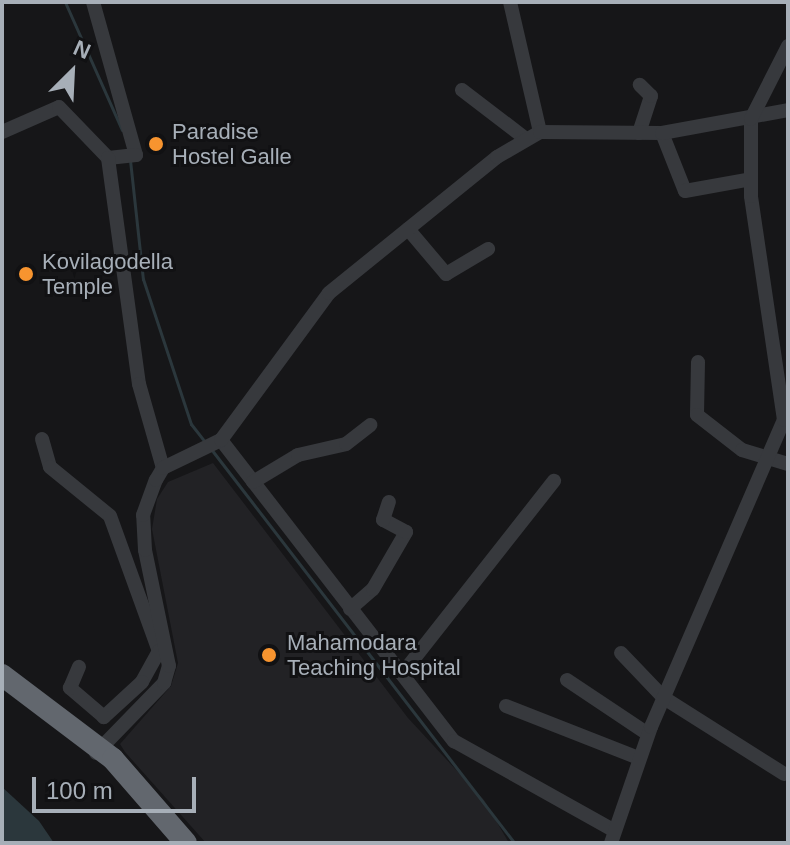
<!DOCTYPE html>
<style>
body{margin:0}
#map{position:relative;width:790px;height:845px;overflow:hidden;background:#161618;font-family:Helvetica,sans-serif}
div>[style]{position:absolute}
.built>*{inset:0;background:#222225}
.water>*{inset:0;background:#2b373c}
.stream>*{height:3px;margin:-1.5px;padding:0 1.5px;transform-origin:1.5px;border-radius:1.5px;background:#2b373c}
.minor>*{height:14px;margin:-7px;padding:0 7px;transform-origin:7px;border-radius:7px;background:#37393d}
.highway>*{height:22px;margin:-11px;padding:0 11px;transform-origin:11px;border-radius:11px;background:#62676e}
.dots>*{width:22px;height:22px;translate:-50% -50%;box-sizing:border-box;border:4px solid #111113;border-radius:50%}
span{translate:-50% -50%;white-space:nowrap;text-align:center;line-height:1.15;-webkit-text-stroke:6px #111113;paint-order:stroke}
.poi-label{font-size:22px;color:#a7afb8}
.left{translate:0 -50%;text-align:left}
.frame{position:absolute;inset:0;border:4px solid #a7afb8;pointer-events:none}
.north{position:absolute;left:32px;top:32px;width:80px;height:80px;-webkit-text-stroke:6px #111113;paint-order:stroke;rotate:24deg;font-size:22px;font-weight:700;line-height:32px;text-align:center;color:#a7afb8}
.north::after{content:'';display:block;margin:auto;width:28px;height:36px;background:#a7afb8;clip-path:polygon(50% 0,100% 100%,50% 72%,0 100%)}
.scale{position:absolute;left:32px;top:777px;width:164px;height:36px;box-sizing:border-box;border:4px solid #a7afb8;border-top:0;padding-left:10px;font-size:24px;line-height:28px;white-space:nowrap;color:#a7afb8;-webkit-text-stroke:6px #111113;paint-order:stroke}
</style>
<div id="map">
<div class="built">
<i style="clip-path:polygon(213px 463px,408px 718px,484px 800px,509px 843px,206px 843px,125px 752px,120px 744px,171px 686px,178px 663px,152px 529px,157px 499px,168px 482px)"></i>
</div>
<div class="water">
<i style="clip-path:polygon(2px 787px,39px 821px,54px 843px,2px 843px)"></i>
</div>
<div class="stream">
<i style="left:65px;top:2px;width:140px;rotate:66deg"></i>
<i style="left:130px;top:160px;width:120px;rotate:83.8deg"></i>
<i style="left:143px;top:279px;width:153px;rotate:71.7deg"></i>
<i style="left:191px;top:424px;width:24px;rotate:52deg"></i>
<i style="left:211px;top:449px;width:497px;rotate:52.4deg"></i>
</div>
<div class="minor">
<i style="left:93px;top:2px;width:159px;rotate:74.3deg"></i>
<i style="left:136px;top:155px;width:28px;rotate:174deg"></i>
<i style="left:510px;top:2px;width:133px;rotate:77deg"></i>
<i style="left:462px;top:90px;width:81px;rotate:37.4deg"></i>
<i style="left:2px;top:132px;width:62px;rotate:-23.7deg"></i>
<i style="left:59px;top:107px;width:71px;rotate:46.1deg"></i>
<i style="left:639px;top:133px;width:39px;rotate:-72deg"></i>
<i style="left:651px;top:96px;width:16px;rotate:-135deg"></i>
<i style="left:662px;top:133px;width:62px;rotate:68.4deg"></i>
<i style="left:685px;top:191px;width:67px;rotate:-10.3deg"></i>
<i style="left:108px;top:158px;width:228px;rotate:82.2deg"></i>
<i style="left:139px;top:384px;width:87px;rotate:74.1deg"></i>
<i style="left:408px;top:229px;width:59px;rotate:49.8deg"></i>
<i style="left:446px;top:274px;width:49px;rotate:-30.8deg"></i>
<i style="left:698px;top:362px;width:53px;rotate:91.1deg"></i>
<i style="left:697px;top:415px;width:57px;rotate:37.9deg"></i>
<i style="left:742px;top:450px;width:48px;rotate:16.9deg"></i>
<i style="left:42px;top:439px;width:29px;rotate:74deg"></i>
<i style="left:50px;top:467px;width:77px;rotate:39.2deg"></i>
<i style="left:110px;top:516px;width:144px;rotate:70.1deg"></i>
<i style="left:159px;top:651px;width:35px;rotate:119deg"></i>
<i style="left:142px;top:682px;width:52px;rotate:137.4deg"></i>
<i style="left:104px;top:717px;width:45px;rotate:-139.5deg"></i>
<i style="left:70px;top:688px;width:23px;rotate:-67deg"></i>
<i style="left:221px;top:440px;width:381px;rotate:52.3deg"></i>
<i style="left:454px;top:741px;width:182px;rotate:29.2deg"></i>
<i style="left:253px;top:482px;width:52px;rotate:-31deg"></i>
<i style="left:298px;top:455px;width:49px;rotate:-12.9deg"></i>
<i style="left:346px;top:444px;width:31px;rotate:-38deg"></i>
<i style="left:350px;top:609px;width:30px;rotate:-41deg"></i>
<i style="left:373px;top:589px;width:66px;rotate:-59.9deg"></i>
<i style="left:406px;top:532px;width:26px;rotate:-152deg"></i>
<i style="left:383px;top:520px;width:19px;rotate:-72deg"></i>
<i style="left:621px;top:653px;width:62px;rotate:46.3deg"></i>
<i style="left:664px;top:698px;width:142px;rotate:32.3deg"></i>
<i style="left:402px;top:674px;width:246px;rotate:-51.8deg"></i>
<i style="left:567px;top:680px;width:97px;rotate:33.7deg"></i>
<i style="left:506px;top:706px;width:143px;rotate:21.4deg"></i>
<i style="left:96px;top:753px;width:98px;rotate:-45.8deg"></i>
<i style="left:164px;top:683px;width:18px;rotate:-74deg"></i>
<i style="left:169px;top:666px;width:118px;rotate:-101.7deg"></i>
<i style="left:145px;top:550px;width:35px;rotate:-93deg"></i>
<i style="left:143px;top:515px;width:37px;rotate:-70deg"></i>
<i style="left:156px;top:480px;width:14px;rotate:-60deg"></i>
<i style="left:163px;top:468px;width:64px;rotate:-25.8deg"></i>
<i style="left:221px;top:440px;width:182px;rotate:-53.7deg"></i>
<i style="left:329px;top:293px;width:216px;rotate:-39deg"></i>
<i style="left:497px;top:157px;width:50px;rotate:-30.2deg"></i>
<i style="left:540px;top:132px;width:122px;rotate:0.5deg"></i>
<i style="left:662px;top:133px;width:128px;rotate:-10.3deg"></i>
<i style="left:611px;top:843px;width:123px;rotate:-71deg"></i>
<i style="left:651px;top:727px;width:335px;rotate:-66.6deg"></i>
<i style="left:784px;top:420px;width:226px;rotate:-98.4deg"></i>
<i style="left:751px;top:196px;width:77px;rotate:-90deg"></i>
<i style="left:751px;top:119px;width:82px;rotate:-63.1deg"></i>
</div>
<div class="highway">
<i style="left:2px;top:675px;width:139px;rotate:37.1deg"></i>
<i style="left:113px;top:759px;width:111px;rotate:49deg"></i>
</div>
<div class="dots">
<i style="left:156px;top:144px;background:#f7942f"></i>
<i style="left:26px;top:274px;background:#f7942f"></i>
<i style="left:269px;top:655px;background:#f7942f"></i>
</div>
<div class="poi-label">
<span class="left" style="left:172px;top:144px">Paradise<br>Hostel Galle</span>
<span class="left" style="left:42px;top:274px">Kovilagodella<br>Temple</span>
<span class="left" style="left:287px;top:655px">Mahamodara<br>Teaching Hospital</span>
</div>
<div class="frame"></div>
<div class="north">N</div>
<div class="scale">100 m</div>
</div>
